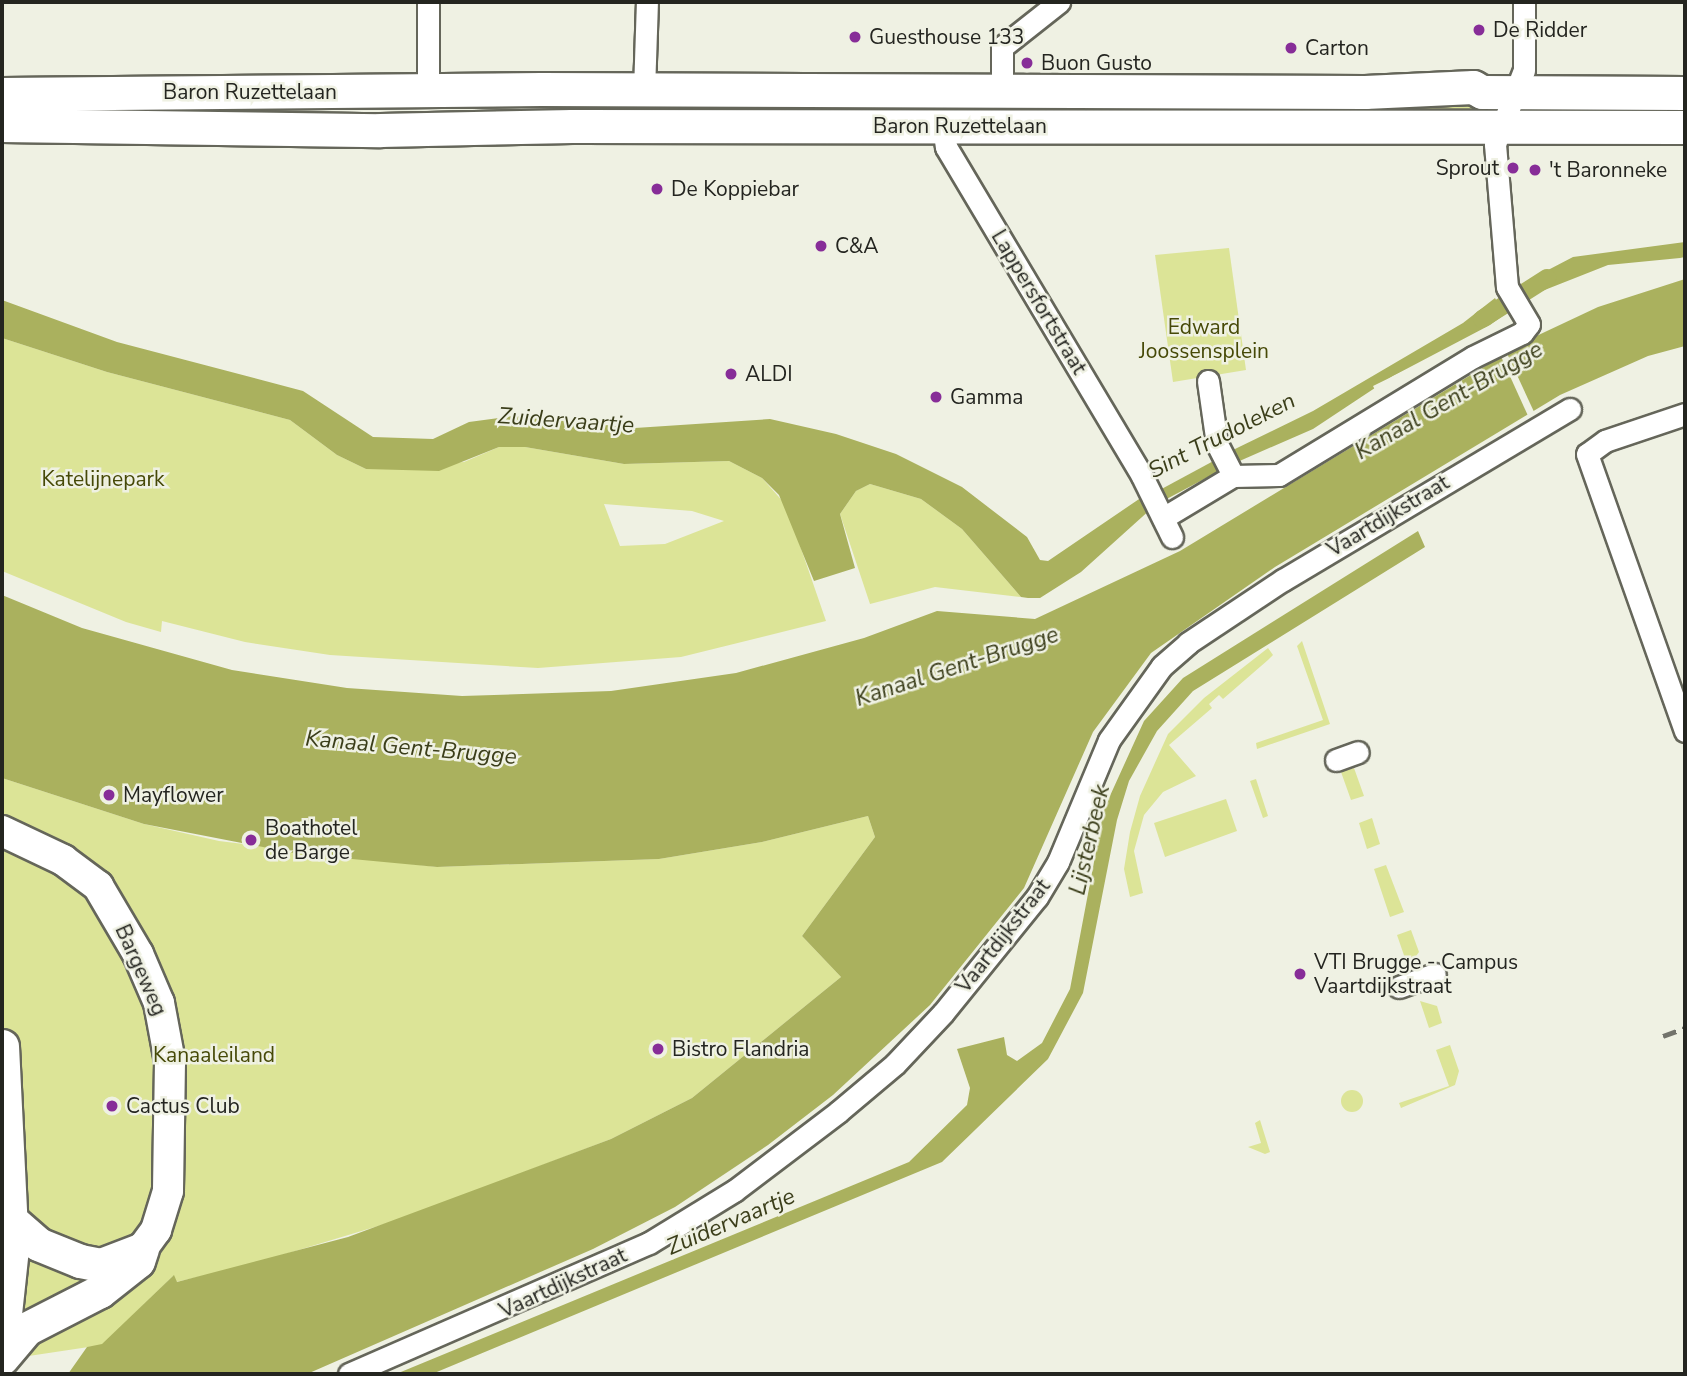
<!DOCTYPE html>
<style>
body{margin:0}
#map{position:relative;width:1687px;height:1376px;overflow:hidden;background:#eff1e3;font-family:"Nunito Sans",sans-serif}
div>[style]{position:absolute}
.green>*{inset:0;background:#dce497}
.round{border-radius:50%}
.water>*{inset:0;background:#aab15e}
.pier>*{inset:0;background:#eff1e3}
.canal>*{height:18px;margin:-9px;padding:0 9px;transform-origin:9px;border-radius:9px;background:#aab15e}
.roads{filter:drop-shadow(2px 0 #65665a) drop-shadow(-2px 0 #65665a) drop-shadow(0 2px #65665a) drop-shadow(0 -2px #65665a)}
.street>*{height:21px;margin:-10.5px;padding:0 10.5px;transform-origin:10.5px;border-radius:10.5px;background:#fff}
.secondary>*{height:30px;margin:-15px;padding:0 15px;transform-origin:15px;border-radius:15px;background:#fff}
.primary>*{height:33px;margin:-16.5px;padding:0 16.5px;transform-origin:16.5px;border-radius:16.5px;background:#fff}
.rail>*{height:5px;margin-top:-2.5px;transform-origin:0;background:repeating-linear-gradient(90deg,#72736b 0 14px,transparent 0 21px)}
.dots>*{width:19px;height:19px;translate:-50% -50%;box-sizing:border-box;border:4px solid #eff1e3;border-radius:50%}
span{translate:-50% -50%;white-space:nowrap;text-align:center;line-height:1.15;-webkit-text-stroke:5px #eff1e3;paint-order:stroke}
.poi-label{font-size:21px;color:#242520}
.left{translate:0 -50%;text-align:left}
.right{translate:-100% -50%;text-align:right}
.street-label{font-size:21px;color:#242520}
.park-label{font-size:21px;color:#464907}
.water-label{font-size:23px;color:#3b3e1a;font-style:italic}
.frame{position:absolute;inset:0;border:4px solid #242520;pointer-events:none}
</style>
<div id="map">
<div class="green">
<i style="clip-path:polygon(949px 101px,1475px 106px,1476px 113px,948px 116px)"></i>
<i style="clip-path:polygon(1229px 248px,1246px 370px,1173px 382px,1155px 255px)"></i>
<i style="clip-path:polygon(evenodd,2px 338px,107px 372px,290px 420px,337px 455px,366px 469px,464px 462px,499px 447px,525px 447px,624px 464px,729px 461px,762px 478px,786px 505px,826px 621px,681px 657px,538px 668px,330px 655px,245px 642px,162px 621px,161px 632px,126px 622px,2px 571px,2px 338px,604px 504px,692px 511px,724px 521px,665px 544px,620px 546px,604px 504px)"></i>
<i style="clip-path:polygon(870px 484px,921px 499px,962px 529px,1021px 597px,935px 587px,870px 604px,840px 514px,856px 491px)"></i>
<i style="clip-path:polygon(1302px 641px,1330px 724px,1257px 749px,1256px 743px,1323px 720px,1297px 646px)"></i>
<i style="clip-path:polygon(1268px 648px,1273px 655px,1268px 660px,1223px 699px,1219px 695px,1209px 704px,1212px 708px,1169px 745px,1196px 776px,1163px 792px,1144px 815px,1134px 851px,1143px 893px,1130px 897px,1124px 869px,1130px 832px,1140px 796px,1168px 734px,1204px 698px)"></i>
<i style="clip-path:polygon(1354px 768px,1364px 796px,1351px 800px,1341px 772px)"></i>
<i style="clip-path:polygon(2px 778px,144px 824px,219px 841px,437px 867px,659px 859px,762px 842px,868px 816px,875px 837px,802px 936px,841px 977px,692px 1098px,611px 1139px,398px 1220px,246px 1266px,176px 1282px,173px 1276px,102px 1345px,2px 1360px)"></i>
<i style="clip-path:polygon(1256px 779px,1268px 816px,1263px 818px,1250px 781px)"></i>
<i style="clip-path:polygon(1226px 799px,1237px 831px,1165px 857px,1154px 823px)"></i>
<i style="clip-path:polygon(1372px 818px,1380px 844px,1367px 849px,1359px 823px)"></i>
<i style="clip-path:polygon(1386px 865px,1404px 912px,1390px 917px,1374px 869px)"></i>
<i style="clip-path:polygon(1411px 930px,1419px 952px,1408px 967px,1397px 935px)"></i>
<i style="clip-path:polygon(1420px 1001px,1437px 1006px,1442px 1023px,1429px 1028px)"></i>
<i style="clip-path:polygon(1450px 1045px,1459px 1071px,1455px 1085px,1401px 1108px,1399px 1103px,1449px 1086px,1436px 1050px)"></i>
<i class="round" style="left:1341px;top:1090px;width:22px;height:22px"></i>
<i style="clip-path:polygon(1260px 1120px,1270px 1152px,1265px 1154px,1248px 1147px,1261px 1143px,1255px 1123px)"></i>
</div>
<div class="water">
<i style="clip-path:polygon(1685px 242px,1685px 257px,1680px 258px,1608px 265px,1532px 295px,1525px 282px,1573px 257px)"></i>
<i style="clip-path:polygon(1685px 279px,1685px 346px,1648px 356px,1560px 395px,1275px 567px,1151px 653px,1093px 732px,1024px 888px,930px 1005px,833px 1095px,768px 1145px,675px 1207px,593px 1249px,307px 1374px,68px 1374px,87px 1347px,102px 1344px,174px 1275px,177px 1282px,348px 1237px,611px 1139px,692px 1098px,841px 977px,802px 936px,875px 837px,868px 816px,762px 842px,659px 859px,437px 867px,299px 854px,144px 824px,2px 778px,2px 595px,82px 628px,232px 670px,347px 688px,462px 696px,611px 691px,736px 673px,864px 638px,937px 611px,1035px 619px,1180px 551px,1530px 339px,1598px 307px)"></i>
<i style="clip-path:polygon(1495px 298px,1504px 315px,1490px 325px,1393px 376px,1313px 429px,1235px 463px,1231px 452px,1235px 449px,1313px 411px,1463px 323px)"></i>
<i style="clip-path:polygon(2px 300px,117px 342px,303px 391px,373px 437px,433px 439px,469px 422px,513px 416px,635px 428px,770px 419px,836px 434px,896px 454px,962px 487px,1027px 537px,1040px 560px,1048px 561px,1145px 495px,1152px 508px,1081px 572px,1040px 598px,1028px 598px,1021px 597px,962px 529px,921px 499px,870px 484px,856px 491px,840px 514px,855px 568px,814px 581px,779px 495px,762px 478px,729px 461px,624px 464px,525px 447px,499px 447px,439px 471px,366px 469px,337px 455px,290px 420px,107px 372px,2px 338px)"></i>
<i style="clip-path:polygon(1219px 458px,1223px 469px,1161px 502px,1156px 492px)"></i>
<i style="clip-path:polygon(1418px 531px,1425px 547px,1193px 691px,1157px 731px,1129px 781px,1117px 820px,1083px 993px,1048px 1059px,942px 1162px,432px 1374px,396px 1374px,909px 1162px,967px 1105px,970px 1088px,957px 1049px,1004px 1037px,1007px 1055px,1017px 1061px,1042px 1043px,1070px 989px,1104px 809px,1144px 721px,1183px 678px)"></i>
</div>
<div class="pier">
<i style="clip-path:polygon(1483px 332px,1395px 379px,1376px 392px,1373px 386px)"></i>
<i style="clip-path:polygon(1505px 349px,1535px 414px,1529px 418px,1499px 352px)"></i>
</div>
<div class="canal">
<i style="left:1482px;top:319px;width:77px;rotate:-32.2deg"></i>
</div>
<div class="roads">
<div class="street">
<i style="left:428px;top:91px;width:89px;rotate:-90deg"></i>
<i style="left:644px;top:91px;width:89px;rotate:-88.1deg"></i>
<i style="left:1002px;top:92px;width:45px;rotate:-90deg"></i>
<i style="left:1002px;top:47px;width:73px;rotate:-38.3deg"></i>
<i style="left:943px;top:126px;width:21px;rotate:82deg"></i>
<i style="left:946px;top:147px;width:383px;rotate:59.2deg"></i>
<i style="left:1142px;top:476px;width:68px;rotate:63.8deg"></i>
<i style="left:1208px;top:381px;width:64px;rotate:81.9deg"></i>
<i style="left:1217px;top:444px;width:36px;rotate:63deg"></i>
<i style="left:1685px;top:414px;width:84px;rotate:161.4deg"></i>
<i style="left:1605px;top:441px;width:22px;rotate:144deg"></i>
<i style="left:1587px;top:454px;width:294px;rotate:70.5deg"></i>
<i style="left:1163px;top:518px;width:82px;rotate:-31deg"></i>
<i style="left:1233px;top:476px;width:46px;rotate:-1.2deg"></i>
<i style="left:1279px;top:475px;width:227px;rotate:-31.3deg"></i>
<i style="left:1473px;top:357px;width:55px;rotate:-26.1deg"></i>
<i style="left:1522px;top:333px;width:11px;rotate:-52deg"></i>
<i style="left:1529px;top:324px;width:43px;rotate:-120.7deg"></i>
<i style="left:1507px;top:287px;width:144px;rotate:-94.8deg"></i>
<i style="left:1495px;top:144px;width:79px;rotate:-68.6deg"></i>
<i style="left:1524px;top:70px;width:68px;rotate:-90deg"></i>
<i style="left:1336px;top:760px;width:23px;rotate:-20deg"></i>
<i style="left:1399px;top:987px;width:38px;rotate:-20deg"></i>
<i style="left:349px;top:1374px;width:327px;rotate:-23.6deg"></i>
<i style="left:649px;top:1243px;width:100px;rotate:-31.5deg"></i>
<i style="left:734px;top:1191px;width:131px;rotate:-37.2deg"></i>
<i style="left:838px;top:1112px;width:75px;rotate:-40.1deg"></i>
<i style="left:895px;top:1064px;width:70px;rotate:-46.7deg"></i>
<i style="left:943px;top:1013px;width:149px;rotate:-51deg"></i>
<i style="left:1037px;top:897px;width:41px;rotate:-59deg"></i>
<i style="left:1058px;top:862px;width:132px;rotate:-67.3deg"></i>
<i style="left:1109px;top:740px;width:91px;rotate:-54.4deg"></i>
<i style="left:1162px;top:666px;width:35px;rotate:-41deg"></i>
<i style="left:1188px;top:643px;width:114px;rotate:-33.6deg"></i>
<i style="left:1283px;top:580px;width:334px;rotate:-30.8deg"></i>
</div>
<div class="secondary">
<i style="left:2px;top:831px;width:68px;rotate:25.4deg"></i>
<i style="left:63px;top:860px;width:44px;rotate:36.6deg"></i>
<i style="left:98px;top:886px;width:79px;rotate:59.5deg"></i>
<i style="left:138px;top:954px;width:53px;rotate:66.8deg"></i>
<i style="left:159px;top:1003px;width:60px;rotate:79.4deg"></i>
<i style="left:170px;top:1062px;width:129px;rotate:90.9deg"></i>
<i style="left:168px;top:1191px;width:41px;rotate:107.1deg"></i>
<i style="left:156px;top:1230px;width:24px;rotate:126deg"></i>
</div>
<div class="primary">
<i style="left:2px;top:94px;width:539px;rotate:-0.53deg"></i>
<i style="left:541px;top:89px;width:824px;rotate:0.21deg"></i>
<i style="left:1365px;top:92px;width:108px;rotate:-2.7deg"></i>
<i style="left:1473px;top:87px;width:10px;rotate:29deg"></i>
<i style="left:1482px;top:92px;width:203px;rotate:0.3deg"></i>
<i style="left:2px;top:125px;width:378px;rotate:0.8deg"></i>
<i style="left:380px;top:130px;width:192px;rotate:-1.2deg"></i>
<i style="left:572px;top:126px;width:1113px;rotate:0.05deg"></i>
<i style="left:2px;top:1046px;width:202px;rotate:87.2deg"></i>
<i style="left:12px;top:1248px;width:94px;rotate:96.1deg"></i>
<i style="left:12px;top:1221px;width:35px;rotate:41deg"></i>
<i style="left:38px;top:1244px;width:45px;rotate:22deg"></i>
<i style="left:80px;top:1261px;width:21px;rotate:11deg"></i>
<i style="left:101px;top:1265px;width:42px;rotate:-21deg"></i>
<i style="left:2px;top:1358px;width:38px;rotate:-50deg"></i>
<i style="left:26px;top:1329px;width:83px;rotate:-27.2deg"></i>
<i style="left:100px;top:1291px;width:48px;rotate:-38.3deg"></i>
<i style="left:138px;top:1261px;width:13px;rotate:-72deg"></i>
</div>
</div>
<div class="rail">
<i style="left:1663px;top:1036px;width:23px;rotate:-20deg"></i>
</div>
<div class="dots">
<i style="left:1479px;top:30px;background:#872d98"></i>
<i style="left:855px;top:37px;background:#872d98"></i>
<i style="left:1291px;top:48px;background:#872d98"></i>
<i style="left:1027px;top:63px;background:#872d98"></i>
<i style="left:1513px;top:168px;background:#872d98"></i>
<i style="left:1535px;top:170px;background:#872d98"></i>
<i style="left:657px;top:189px;background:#872d98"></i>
<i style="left:821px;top:246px;background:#872d98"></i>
<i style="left:731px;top:374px;background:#872d98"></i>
<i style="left:936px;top:397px;background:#872d98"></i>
<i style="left:109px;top:795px;background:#872d98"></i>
<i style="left:251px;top:840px;background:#872d98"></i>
<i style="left:1300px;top:974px;background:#872d98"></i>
<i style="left:658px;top:1049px;background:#872d98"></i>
<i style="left:112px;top:1106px;background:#872d98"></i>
</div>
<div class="poi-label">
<span class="left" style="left:1493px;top:30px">De Ridder</span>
<span class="left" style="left:869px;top:37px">Guesthouse 133</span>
<span class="left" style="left:1305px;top:48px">Carton</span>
<span class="left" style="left:1041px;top:63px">Buon Gusto</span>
<span class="right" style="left:1499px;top:168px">Sprout</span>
<span class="left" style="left:1549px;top:170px">'t Baronneke</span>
<span class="left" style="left:671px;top:189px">De Koppiebar</span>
<span class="left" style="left:835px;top:246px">C&amp;A</span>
<span class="left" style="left:745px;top:374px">ALDI</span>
<span class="left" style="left:950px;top:397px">Gamma</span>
<span class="left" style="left:123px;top:795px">Mayflower</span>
<span class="left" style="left:265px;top:840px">Boathotel<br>de Barge</span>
<span class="left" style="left:1314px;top:974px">VTI Brugge - Campus<br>Vaartdijkstraat</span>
<span class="left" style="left:672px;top:1049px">Bistro Flandria</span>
<span class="left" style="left:126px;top:1106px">Cactus Club</span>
</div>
<div class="street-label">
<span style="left:250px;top:92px">Baron Ruzettelaan</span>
<span style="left:960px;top:126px">Baron Ruzettelaan</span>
<span style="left:1039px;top:302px;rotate:59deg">Lappersfortstraat</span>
<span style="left:1388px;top:516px;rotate:-31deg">Vaartdijkstraat</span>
<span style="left:1003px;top:936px;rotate:-52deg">Vaartdijkstraat</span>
<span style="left:141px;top:970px;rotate:66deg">Bargeweg</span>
<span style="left:563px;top:1283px;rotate:-25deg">Vaartdijkstraat</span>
</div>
<div class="park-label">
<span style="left:1204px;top:339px">Edward<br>Joossensplein</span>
<span style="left:103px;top:479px">Katelijnepark</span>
<span style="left:214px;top:1055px">Kanaaleiland</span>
</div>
<div class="water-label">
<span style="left:1449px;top:401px;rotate:-30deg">Kanaal Gent-Brugge</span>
<span style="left:566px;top:421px;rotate:4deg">Zuidervaartje</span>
<span style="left:1222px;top:436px;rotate:-27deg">Sint Trudoleken</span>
<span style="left:957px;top:667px;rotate:-18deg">Kanaal Gent-Brugge</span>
<span style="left:411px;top:748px;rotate:5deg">Kanaal Gent-Brugge</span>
<span style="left:1090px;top:840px;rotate:-77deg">Lijsterbeek</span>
<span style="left:731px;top:1222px;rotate:-23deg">Zuidervaartje</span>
</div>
<div class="frame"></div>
</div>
